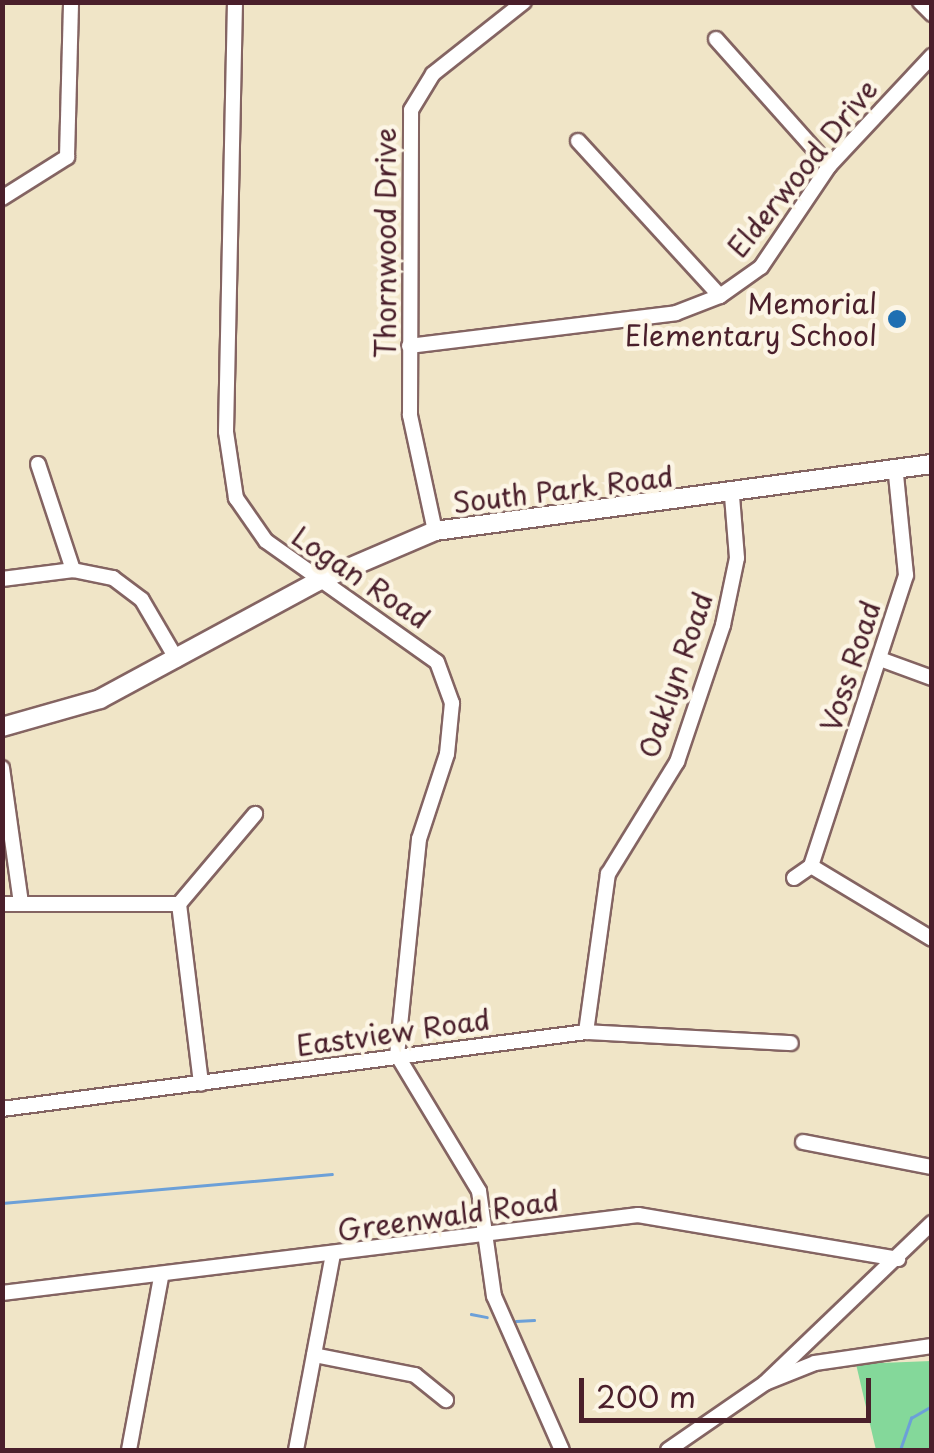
<!DOCTYPE html>
<style>
body{margin:0}
#map{position:relative;width:934px;height:1453px;overflow:hidden;background:#f0e5c7;font-family:"Playpen Sans",sans-serif}
div>[style]{position:absolute}
.green>*{inset:0;background:#84d89a}
.stream>*{height:2.5px;margin:-1.25px;padding:0 1.25px;transform-origin:1.25px;border-radius:1.25px;background:#6ca0d8}
.roads{filter:drop-shadow(2px 0 #846462) drop-shadow(-2px 0 #846462) drop-shadow(0 2px #846462) drop-shadow(0 -2px #846462)}
.minor>*{height:14px;margin:-7px;padding:0 7px;transform-origin:7px;border-radius:7px;background:#fff}
.major>*{height:18px;margin:-9px;padding:0 9px;transform-origin:9px;border-radius:9px;background:#fff}
.dots>*{width:28px;height:28px;translate:-50% -50%;box-sizing:border-box;border:5px solid #fcf5e5;border-radius:50%}
span{translate:-50% -50%;white-space:nowrap;text-align:center;line-height:1.15;-webkit-text-stroke:9px #fcf5e5;paint-order:stroke}
.street-label{font-size:28px;color:#4a1f2b}
.poi-label{font-size:28px;color:#4a1f2b}
.right{translate:-100% -50%;text-align:right}
.frame{position:absolute;inset:0;border:5px solid #4a1f2b;pointer-events:none}
.scale{position:absolute;left:579px;top:1378px;width:292px;height:45px;box-sizing:border-box;border:5px solid #4a1f2b;border-top:0;padding-left:12px;font-size:30px;line-height:35px;white-space:nowrap;color:#4a1f2b;-webkit-text-stroke:8px #fcf5e5;paint-order:stroke}
</style>
<div id="map">
<div class="green">
<i style="clip-path:polygon(931px 1361px,931px 1450px,876px 1450px,856px 1364px)"></i>
</div>
<div class="stream">
<i style="left:2px;top:1203px;width:331px;rotate:-5deg"></i>
<i style="left:471px;top:1314px;width:16px;rotate:11deg"></i>
<i style="left:516px;top:1321px;width:18px;rotate:-3deg"></i>
<i style="left:900px;top:1450px;width:34px;rotate:-71deg"></i>
<i style="left:911px;top:1418px;width:24px;rotate:-30deg"></i>
</div>
<div class="roads">
<div class="minor">
<i style="left:235px;top:2px;width:430px;rotate:91.2deg"></i>
<i style="left:226px;top:432px;width:67px;rotate:81.4deg"></i>
<i style="left:236px;top:498px;width:52px;rotate:55.1deg"></i>
<i style="left:266px;top:541px;width:209px;rotate:35.3deg"></i>
<i style="left:437px;top:662px;width:44px;rotate:69.9deg"></i>
<i style="left:452px;top:703px;width:51px;rotate:95.6deg"></i>
<i style="left:447px;top:754px;width:89px;rotate:108.2deg"></i>
<i style="left:419px;top:839px;width:217px;rotate:95.8deg"></i>
<i style="left:397px;top:1055px;width:159px;rotate:58.9deg"></i>
<i style="left:479px;top:1191px;width:106px;rotate:81.9deg"></i>
<i style="left:494px;top:1296px;width:168px;rotate:66.2deg"></i>
<i style="left:920px;top:2px;width:17px;rotate:45deg"></i>
<i style="left:716px;top:39px;width:170px;rotate:48.3deg"></i>
<i style="left:578px;top:141px;width:210px;rotate:47.5deg"></i>
<i style="left:2px;top:198px;width:77px;rotate:-32.2deg"></i>
<i style="left:67px;top:157px;width:155px;rotate:-88.5deg"></i>
<i style="left:409px;top:346px;width:269px;rotate:-7deg"></i>
<i style="left:676px;top:313px;width:47px;rotate:-21.1deg"></i>
<i style="left:720px;top:296px;width:50px;rotate:-35.3deg"></i>
<i style="left:761px;top:267px;width:122px;rotate:-56deg"></i>
<i style="left:829px;top:166px;width:151px;rotate:-46.9deg"></i>
<i style="left:38px;top:464px;width:112px;rotate:71.7deg"></i>
<i style="left:435px;top:531px;width:119px;rotate:-102.2deg"></i>
<i style="left:410px;top:415px;width:305px;rotate:-89.8deg"></i>
<i style="left:411px;top:110px;width:42px;rotate:-58.6deg"></i>
<i style="left:433px;top:74px;width:116px;rotate:-38.4deg"></i>
<i style="left:2px;top:579px;width:72px;rotate:-7.2deg"></i>
<i style="left:73px;top:570px;width:41px;rotate:11.3deg"></i>
<i style="left:113px;top:578px;width:36px;rotate:37deg"></i>
<i style="left:142px;top:600px;width:69px;rotate:59.7deg"></i>
<i style="left:880px;top:659px;width:55px;rotate:20.1deg"></i>
<i style="left:2px;top:768px;width:137px;rotate:82deg"></i>
<i style="left:811px;top:866px;width:306px;rotate:-71.9deg"></i>
<i style="left:906px;top:575px;width:100px;rotate:-95.7deg"></i>
<i style="left:811px;top:866px;width:141px;rotate:31.1deg"></i>
<i style="left:794px;top:878px;width:21px;rotate:-35deg"></i>
<i style="left:2px;top:904px;width:177px"></i>
<i style="left:179px;top:904px;width:181px;rotate:83deg"></i>
<i style="left:179px;top:904px;width:118px;rotate:-49.8deg"></i>
<i style="left:586px;top:1032px;width:160px;rotate:-82.1deg"></i>
<i style="left:608px;top:874px;width:132px;rotate:-58.4deg"></i>
<i style="left:677px;top:762px;width:145px;rotate:-71.4deg"></i>
<i style="left:723px;top:625px;width:68px;rotate:-78.2deg"></i>
<i style="left:737px;top:558px;width:62px;rotate:-94.6deg"></i>
<i style="left:2px;top:1109px;width:589px;rotate:-7.51deg"></i>
<i style="left:586px;top:1032px;width:205px;rotate:3.1deg"></i>
<i style="left:803px;top:1142px;width:131px;rotate:11deg"></i>
<i style="left:2px;top:1293px;width:641px;rotate:-6.99deg"></i>
<i style="left:638px;top:1215px;width:264px;rotate:9.6deg"></i>
<i style="left:314px;top:1355px;width:103px;rotate:11.2deg"></i>
<i style="left:415px;top:1375px;width:40px;rotate:39deg"></i>
<i style="left:766px;top:1382px;width:230px;rotate:-43.8deg"></i>
<i style="left:129px;top:1450px;width:176px;rotate:-79.5deg"></i>
<i style="left:296px;top:1450px;width:198px;rotate:-79.3deg"></i>
<i style="left:668px;top:1450px;width:118px;rotate:-34.6deg"></i>
<i style="left:765px;top:1383px;width:54px;rotate:-21.8deg"></i>
<i style="left:815px;top:1363px;width:118px;rotate:-8.3deg"></i>
</div>
<div class="major">
<i style="left:2px;top:727px;width:102px;rotate:-15.9deg"></i>
<i style="left:100px;top:699px;width:246px;rotate:-28.4deg"></i>
<i style="left:316px;top:582px;width:129px;rotate:-23.2deg"></i>
<i style="left:435px;top:531px;width:501px;rotate:-7.68deg"></i>
</div>
</div>
<div class="dots">
<i style="left:897px;top:319px;background:#1f6fb2"></i>
</div>
<div class="street-label">
<span style="left:802px;top:168px;rotate:-51deg">Elderwood Drive</span>
<span style="left:385px;top:243px;rotate:-90deg">Thornwood Drive</span>
<span style="left:563px;top:489px;rotate:-7deg">South Park Road</span>
<span style="left:361px;top:577px;rotate:34deg">Logan Road</span>
<span style="left:850px;top:666px;rotate:-72deg">Voss Road</span>
<span style="left:675px;top:675px;rotate:-71deg">Oaklyn Road</span>
<span style="left:393px;top:1032px;rotate:-8deg">Eastview Road</span>
<span style="left:448px;top:1215px;rotate:-8deg">Greenwald Road</span>
</div>
<div class="poi-label">
<span class="right" style="left:877px;top:319px">Memorial<br>Elementary School</span>
</div>
<div class="frame"></div>
<div class="scale">200 m</div>
</div>
